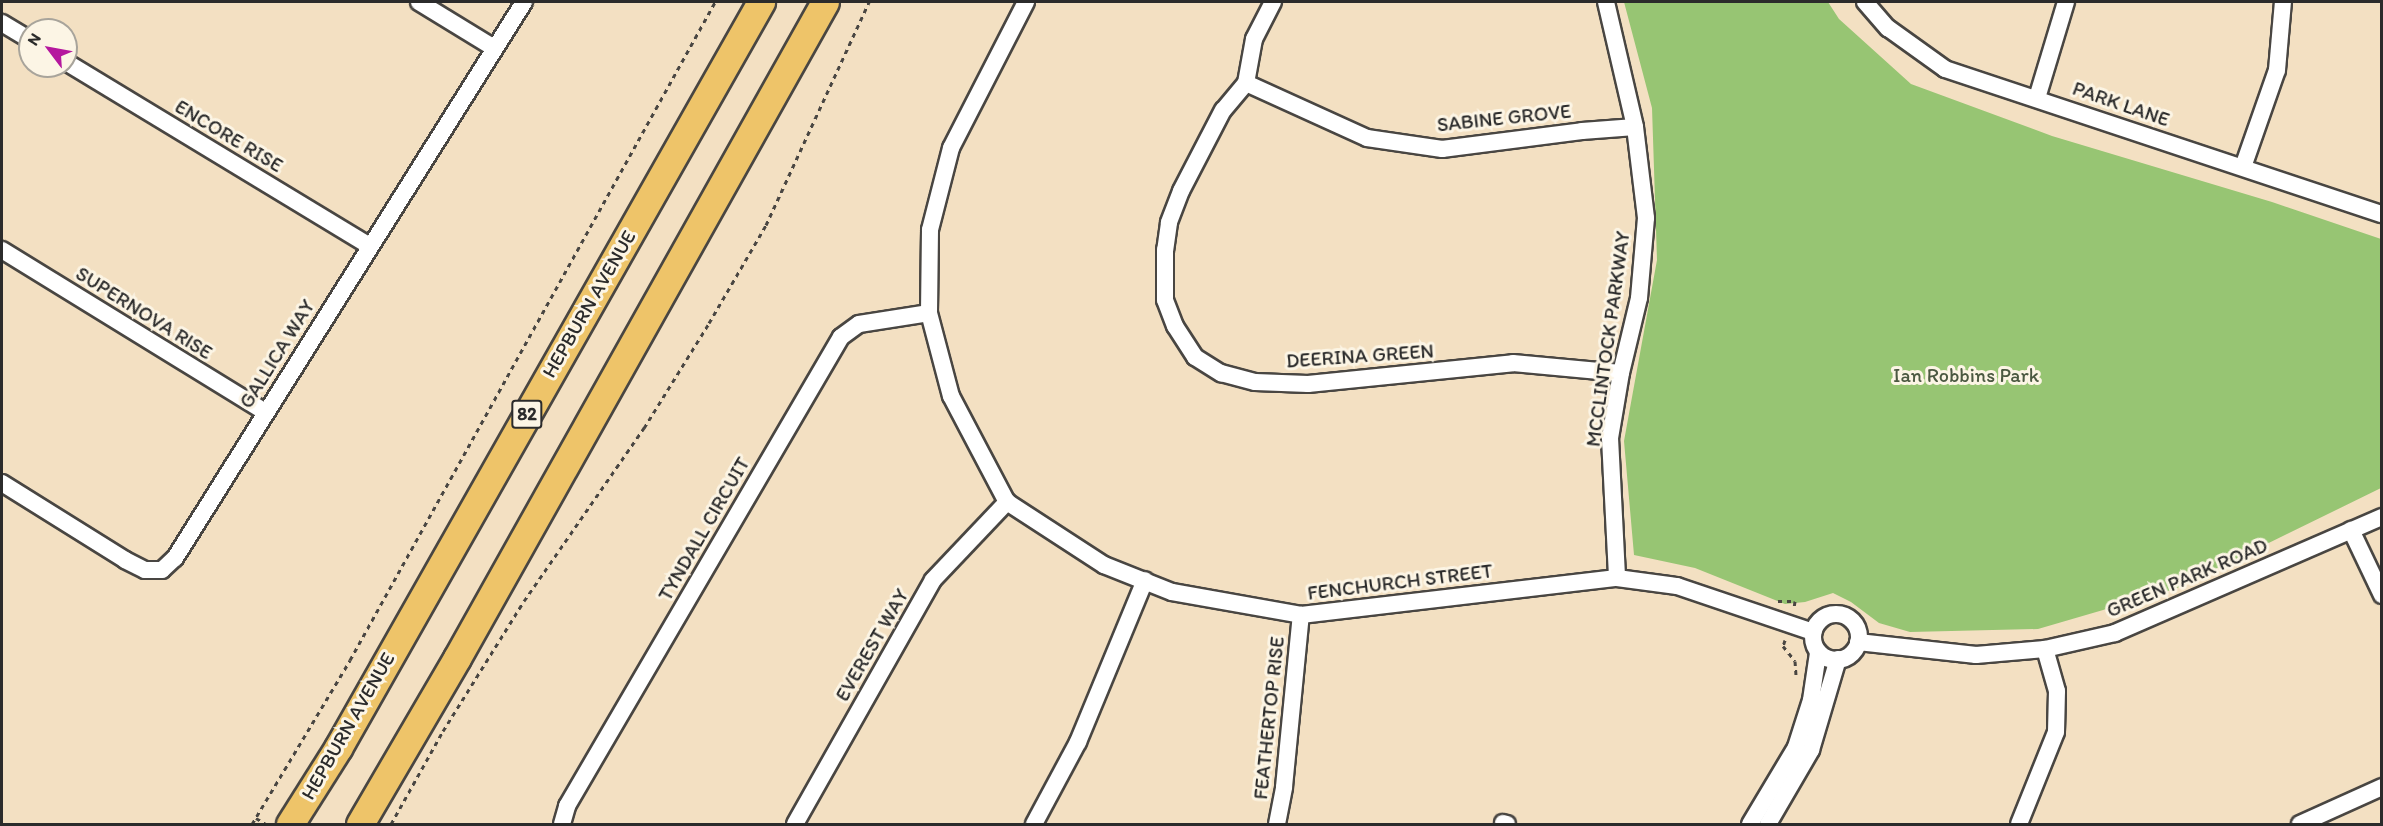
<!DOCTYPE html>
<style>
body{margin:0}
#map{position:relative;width:2383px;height:826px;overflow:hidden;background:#f3e0c2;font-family:Itim,sans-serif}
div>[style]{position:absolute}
.green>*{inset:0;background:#97c573}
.path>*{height:3px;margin-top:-1.5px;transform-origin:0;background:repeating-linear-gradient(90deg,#494642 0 4.5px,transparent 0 9px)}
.roads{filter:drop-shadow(2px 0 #494642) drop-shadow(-2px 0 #494642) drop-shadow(0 2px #494642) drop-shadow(0 -2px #494642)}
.street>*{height:16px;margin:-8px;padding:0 8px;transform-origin:8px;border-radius:8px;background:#fff}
.street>.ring{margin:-8px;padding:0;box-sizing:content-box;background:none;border:16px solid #fff;border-radius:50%}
.primary>*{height:27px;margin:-13.5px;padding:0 13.5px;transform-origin:13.5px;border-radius:13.5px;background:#eec469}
span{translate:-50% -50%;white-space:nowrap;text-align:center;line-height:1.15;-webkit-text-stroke:6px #fcf5e5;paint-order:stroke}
.shield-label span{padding:2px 4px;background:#fcf5e5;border:2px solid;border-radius:4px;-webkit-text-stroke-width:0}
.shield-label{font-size:18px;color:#2b2b2b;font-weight:700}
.street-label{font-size:20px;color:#2b2b2b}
.park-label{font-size:20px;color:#4b5941}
.frame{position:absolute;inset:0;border:3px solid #2b2b2b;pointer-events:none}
.north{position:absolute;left:18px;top:18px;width:60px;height:60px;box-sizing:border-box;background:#fcf5e5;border:2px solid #a8a49b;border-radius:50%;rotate:302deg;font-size:16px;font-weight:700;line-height:24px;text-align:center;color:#2b2b2b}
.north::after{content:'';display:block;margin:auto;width:21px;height:27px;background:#b5179e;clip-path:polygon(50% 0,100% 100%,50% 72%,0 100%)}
</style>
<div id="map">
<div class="green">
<i style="clip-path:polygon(1624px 2px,1828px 2px,1839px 19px,1911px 84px,2052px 136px,2272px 202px,2381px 239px,2381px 488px,2175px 589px,2038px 629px,1910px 632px,1879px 623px,1851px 602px,1833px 593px,1805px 602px,1785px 604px,1695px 568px,1634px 555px,1624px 441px,1657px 260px,1652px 108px)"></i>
</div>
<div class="path">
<i style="left:1778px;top:601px;width:17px"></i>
<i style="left:1795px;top:601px;width:7px;rotate:98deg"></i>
<i style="left:1785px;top:640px;width:6px;rotate:108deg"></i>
<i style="left:1783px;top:646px;width:19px;rotate:51deg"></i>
<i style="left:1795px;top:661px;width:15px;rotate:86deg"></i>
<i style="left:256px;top:818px;width:12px;rotate:31deg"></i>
<i style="left:252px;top:824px;width:191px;rotate:-59.1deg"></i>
<i style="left:350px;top:660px;width:752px;rotate:-60.98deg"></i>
<i style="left:391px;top:824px;width:107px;rotate:-60.8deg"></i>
<i style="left:443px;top:731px;width:153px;rotate:-58.1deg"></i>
<i style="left:524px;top:601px;width:211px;rotate:-55.3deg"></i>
<i style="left:644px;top:428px;width:123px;rotate:-58.2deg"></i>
<i style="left:709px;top:323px;width:113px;rotate:-59.8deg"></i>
<i style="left:766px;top:225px;width:246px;rotate:-65.2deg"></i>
</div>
<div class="roads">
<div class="street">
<i style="left:419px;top:2px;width:88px;rotate:31.5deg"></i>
<i style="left:1026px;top:2px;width:164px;rotate:117.2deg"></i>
<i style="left:951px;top:148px;width:85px;rotate:104.4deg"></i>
<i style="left:930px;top:230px;width:83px;rotate:90.7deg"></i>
<i style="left:929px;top:313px;width:86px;rotate:75.2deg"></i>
<i style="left:951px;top:396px;width:120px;rotate:62.2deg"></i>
<i style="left:1007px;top:502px;width:116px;rotate:33deg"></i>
<i style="left:1104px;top:565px;width:73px;rotate:21.7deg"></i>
<i style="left:1172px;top:592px;width:131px;rotate:10.1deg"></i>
<i style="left:1301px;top:615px;width:318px;rotate:-6.7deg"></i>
<i style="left:1617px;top:578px;width:61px;rotate:7.6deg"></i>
<i style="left:1677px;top:586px;width:144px;rotate:18.7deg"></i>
<i style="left:1606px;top:2px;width:128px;rotate:76.9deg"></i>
<i style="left:1635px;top:127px;width:92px;rotate:83.1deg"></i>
<i style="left:1646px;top:218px;width:80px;rotate:95deg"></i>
<i style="left:1639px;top:298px;width:77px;rotate:103.5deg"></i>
<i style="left:1621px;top:373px;width:66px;rotate:99.6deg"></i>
<i style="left:1610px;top:438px;width:140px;rotate:87.1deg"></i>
<i style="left:1865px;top:2px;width:35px;rotate:49deg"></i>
<i style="left:1888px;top:28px;width:70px;rotate:35.7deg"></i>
<i style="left:1945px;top:69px;width:460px;rotate:18.4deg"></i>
<i style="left:2px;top:23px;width:33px;rotate:31deg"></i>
<i style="left:66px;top:62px;width:355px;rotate:31.2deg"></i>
<i style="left:1246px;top:83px;width:35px;rotate:130deg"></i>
<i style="left:1223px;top:110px;width:91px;rotate:117.4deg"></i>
<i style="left:1181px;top:191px;width:34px;rotate:111deg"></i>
<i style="left:1169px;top:223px;width:27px;rotate:98deg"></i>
<i style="left:1165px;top:250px;width:50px;rotate:90deg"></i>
<i style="left:1165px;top:300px;width:28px;rotate:69deg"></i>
<i style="left:1175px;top:326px;width:37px;rotate:57deg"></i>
<i style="left:1195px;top:357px;width:31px;rotate:32deg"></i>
<i style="left:1221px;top:373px;width:35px;rotate:15deg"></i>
<i style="left:1255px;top:382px;width:53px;rotate:2.2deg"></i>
<i style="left:1308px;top:384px;width:206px;rotate:-5.8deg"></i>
<i style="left:1513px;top:363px;width:108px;rotate:5.3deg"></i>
<i style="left:1246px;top:83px;width:133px;rotate:24.4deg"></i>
<i style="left:1367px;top:138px;width:76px;rotate:8.3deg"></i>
<i style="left:1442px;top:149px;width:141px;rotate:-7.3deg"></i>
<i style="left:1582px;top:131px;width:53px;rotate:-4.3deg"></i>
<i style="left:1246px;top:83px;width:45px;rotate:-79.7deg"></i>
<i style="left:1254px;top:39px;width:42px;rotate:-62.8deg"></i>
<i style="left:2037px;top:98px;width:100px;rotate:-73.2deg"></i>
<i style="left:2243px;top:167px;width:103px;rotate:-70.7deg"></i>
<i style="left:2277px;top:70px;width:68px;rotate:-85deg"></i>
<i style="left:2px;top:250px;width:309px;rotate:31.6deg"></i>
<i style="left:2px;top:483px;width:145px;rotate:32deg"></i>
<i style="left:125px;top:560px;width:22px;rotate:27deg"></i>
<i style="left:145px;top:570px;width:17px"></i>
<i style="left:162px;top:570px;width:18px;rotate:-43deg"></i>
<i style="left:175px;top:558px;width:656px;rotate:-57.88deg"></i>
<i style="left:2351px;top:530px;width:72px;rotate:64.5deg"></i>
<i class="ring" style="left:1813px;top:614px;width:30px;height:30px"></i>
<i style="left:1858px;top:642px;width:119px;rotate:6.3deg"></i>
<i style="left:1976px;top:655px;width:69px;rotate:-5deg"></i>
<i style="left:2045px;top:649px;width:72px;rotate:-12.9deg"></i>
<i style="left:2115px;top:633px;width:291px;rotate:-23.5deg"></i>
<i style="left:1503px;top:823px;width:4px;rotate:14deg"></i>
<i style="left:562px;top:824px;width:19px;rotate:-74deg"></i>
<i style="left:567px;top:806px;width:543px;rotate:-59.71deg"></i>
<i style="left:841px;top:337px;width:22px;rotate:-36deg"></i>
<i style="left:859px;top:324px;width:71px;rotate:-8.9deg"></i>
<i style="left:795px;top:824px;width:280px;rotate:-60.5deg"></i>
<i style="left:933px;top:580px;width:108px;rotate:-46.5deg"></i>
<i style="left:1034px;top:824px;width:93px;rotate:-61.8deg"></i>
<i style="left:1078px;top:742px;width:175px;rotate:-67.5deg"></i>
<i style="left:1277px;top:824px;width:38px;rotate:-79deg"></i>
<i style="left:1284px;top:787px;width:173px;rotate:-84.4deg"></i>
<i style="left:1750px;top:824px;width:90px;rotate:-59.1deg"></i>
<i style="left:1796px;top:747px;width:49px;rotate:-72.3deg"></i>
<i style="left:1811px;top:700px;width:48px;rotate:-81.5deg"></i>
<i style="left:1768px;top:824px;width:86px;rotate:-59.8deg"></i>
<i style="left:1811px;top:750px;width:95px;rotate:-73.5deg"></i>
<i style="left:2019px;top:824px;width:99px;rotate:-68.1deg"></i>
<i style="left:2056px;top:732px;width:41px;rotate:-88.6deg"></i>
<i style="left:2057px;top:691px;width:44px;rotate:-105.9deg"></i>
<i style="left:2300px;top:824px;width:90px;rotate:-24.3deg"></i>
</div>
<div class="primary">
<i style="left:290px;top:824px;width:90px;rotate:-57.7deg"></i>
<i style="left:338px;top:748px;width:858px;rotate:-60.45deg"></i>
<i style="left:360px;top:824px;width:192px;rotate:-59.7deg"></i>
<i style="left:457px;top:658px;width:752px;rotate:-60.71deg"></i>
</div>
</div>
<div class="shield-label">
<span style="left:527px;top:414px">82</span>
</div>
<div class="street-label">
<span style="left:2121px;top:104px;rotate:19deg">PARK LANE</span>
<span style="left:1504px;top:118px;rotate:-6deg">SABINE GROVE</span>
<span style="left:229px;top:136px;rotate:31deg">ENCORE RISE</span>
<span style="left:589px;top:304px;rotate:-60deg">HEPBURN AVENUE</span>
<span style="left:144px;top:313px;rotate:32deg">SUPERNOVA RISE</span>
<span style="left:1608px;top:339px;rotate:-82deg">MCCLINTOCK PARKWAY</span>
<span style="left:277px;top:354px;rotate:-58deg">GALLICA WAY</span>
<span style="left:1360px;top:356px;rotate:-4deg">DEERINA GREEN</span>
<span style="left:704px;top:529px;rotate:-60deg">TYNDALL CIRCUIT</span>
<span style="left:2187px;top:578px;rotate:-23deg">GREEN PARK ROAD</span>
<span style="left:1400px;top:582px;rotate:-7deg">FENCHURCH STREET</span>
<span style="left:872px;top:645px;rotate:-60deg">EVEREST WAY</span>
<span style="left:1269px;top:718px;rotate:-84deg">FEATHERTOP RISE</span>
<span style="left:348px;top:726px;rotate:-60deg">HEPBURN AVENUE</span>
</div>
<div class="park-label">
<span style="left:1966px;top:375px">Ian Robbins Park</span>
</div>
<div class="frame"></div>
<div class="north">N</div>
</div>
